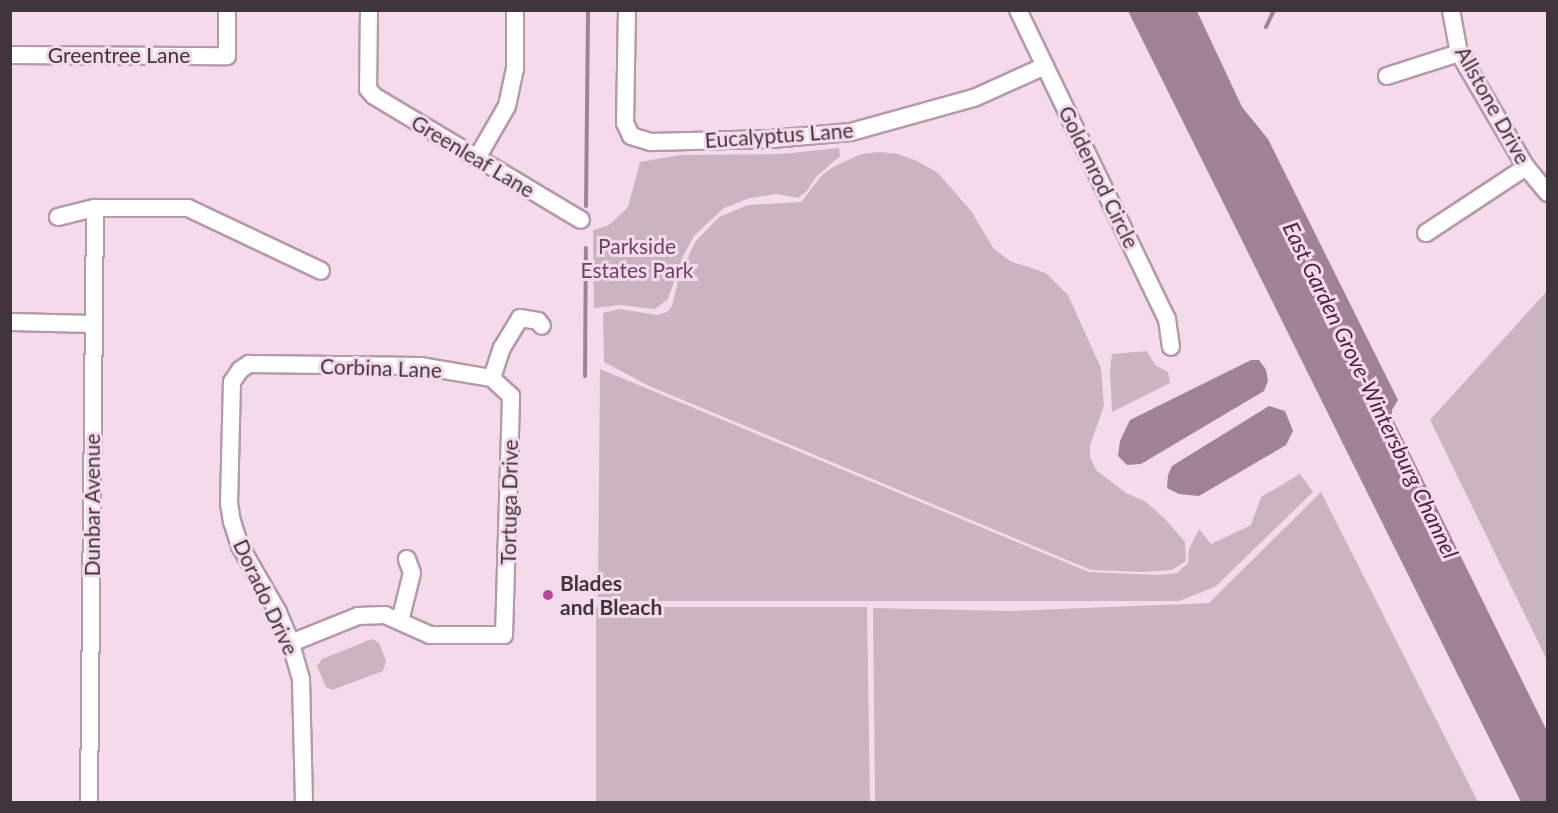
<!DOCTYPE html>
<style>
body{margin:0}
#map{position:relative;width:1558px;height:813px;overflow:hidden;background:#f5daec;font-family:Lato,sans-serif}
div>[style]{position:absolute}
.green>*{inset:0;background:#cab4c2}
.water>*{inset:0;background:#a08296}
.stream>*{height:4px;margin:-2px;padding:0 2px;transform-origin:2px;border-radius:2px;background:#a08296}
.roads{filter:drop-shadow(2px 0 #b49aac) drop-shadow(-2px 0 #b49aac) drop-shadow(0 2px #b49aac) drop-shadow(0 -2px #b49aac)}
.minor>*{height:16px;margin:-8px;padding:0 8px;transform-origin:8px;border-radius:8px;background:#fff}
.dots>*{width:16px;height:16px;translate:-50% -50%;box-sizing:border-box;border:3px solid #f5daec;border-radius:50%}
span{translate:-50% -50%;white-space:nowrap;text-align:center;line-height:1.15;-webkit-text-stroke:6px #f5daec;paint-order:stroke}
.street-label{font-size:21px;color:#40353d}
.park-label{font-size:21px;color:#6f4262}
.poi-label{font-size:21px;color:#40353d;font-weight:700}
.left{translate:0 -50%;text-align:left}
.water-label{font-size:22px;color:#4c2241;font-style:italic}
.frame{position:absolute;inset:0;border:12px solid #40353d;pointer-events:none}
</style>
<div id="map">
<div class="green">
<i style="clip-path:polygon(839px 148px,840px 156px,816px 177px,806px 192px,798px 198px,776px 194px,750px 198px,724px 208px,694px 236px,683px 256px,668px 299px,655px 309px,620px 305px,594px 308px,593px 230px,609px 225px,628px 207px,640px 162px,680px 155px,782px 154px)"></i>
<i style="clip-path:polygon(880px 152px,898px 154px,917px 161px,938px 173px,971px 211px,994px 249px,1010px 261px,1046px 273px,1068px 295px,1101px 368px,1104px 406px,1090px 445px,1090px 457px,1096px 470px,1126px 493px,1146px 502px,1166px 520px,1185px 542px,1186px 561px,1172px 570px,1142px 572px,1091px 570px,649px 386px,604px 362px,603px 313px,620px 309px,657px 315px,667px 312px,672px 306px,679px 277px,695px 242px,719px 217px,748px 205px,801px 202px,822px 175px,833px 167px,861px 154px)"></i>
<i style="clip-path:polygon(1547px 291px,1547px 660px,1430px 420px)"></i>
<i style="clip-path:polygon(1147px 351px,1155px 365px,1168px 372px,1170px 383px,1112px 412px,1110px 371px,1112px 354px)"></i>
<i style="clip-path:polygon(600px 369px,1089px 572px,1159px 575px,1177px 573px,1188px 563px,1189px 549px,1199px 529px,1211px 544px,1251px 525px,1261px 497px,1300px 474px,1313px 492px,1215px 587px,1179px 601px,598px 601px)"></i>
<i style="clip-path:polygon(1321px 492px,1478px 802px,875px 802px,873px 608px,1012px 611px,1209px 603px)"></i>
<i style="clip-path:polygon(596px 607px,867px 607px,870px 802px,596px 802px)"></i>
<i style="clip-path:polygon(372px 639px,379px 643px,386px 661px,383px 671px,332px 690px,326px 687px,317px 666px,322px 659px)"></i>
</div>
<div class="water">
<i style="clip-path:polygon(1128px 11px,1197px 11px,1242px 107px,1268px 139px,1398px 400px,1392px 410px,1392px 417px,1547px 731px,1547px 802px,1521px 802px)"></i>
<i style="clip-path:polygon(1251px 360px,1259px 360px,1266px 370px,1268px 381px,1264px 391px,1141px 464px,1127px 465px,1118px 456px,1120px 441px,1130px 420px)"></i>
<i style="clip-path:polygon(1269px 406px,1285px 411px,1293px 431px,1286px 445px,1199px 496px,1179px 494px,1167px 488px,1168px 475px,1172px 466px)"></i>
</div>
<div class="stream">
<i style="left:1266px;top:27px;width:19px;rotate:-65deg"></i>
<i style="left:586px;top:206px;width:196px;rotate:-89.4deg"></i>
<i style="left:585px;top:376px;width:128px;rotate:-89.6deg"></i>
</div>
<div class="roads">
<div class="minor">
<i style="left:369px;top:10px;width:79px;rotate:90.7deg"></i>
<i style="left:368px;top:89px;width:9px;rotate:49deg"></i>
<i style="left:374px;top:96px;width:241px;rotate:30.9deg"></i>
<i style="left:627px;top:10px;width:113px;rotate:91deg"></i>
<i style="left:625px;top:123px;width:14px;rotate:65deg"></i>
<i style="left:631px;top:136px;width:21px;rotate:17deg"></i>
<i style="left:651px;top:142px;width:120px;rotate:-1.4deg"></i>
<i style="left:771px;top:139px;width:80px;rotate:-5deg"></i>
<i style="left:851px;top:132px;width:128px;rotate:-15.5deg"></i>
<i style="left:974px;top:98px;width:78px;rotate:-24.3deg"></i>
<i style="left:1018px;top:10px;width:343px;rotate:64.3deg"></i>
<i style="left:1167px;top:319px;width:28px;rotate:82deg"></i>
<i style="left:1451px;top:10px;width:44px;rotate:79.5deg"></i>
<i style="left:1459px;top:53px;width:132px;rotate:59.6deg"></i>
<i style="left:1526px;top:167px;width:34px;rotate:50deg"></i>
<i style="left:10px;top:55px;width:217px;rotate:0.3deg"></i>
<i style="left:227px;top:56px;width:46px;rotate:-90deg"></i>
<i style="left:1387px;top:76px;width:76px;rotate:-17.7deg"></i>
<i style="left:477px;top:158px;width:60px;rotate:-60deg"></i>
<i style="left:507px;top:106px;width:38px;rotate:-78deg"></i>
<i style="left:515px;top:69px;width:59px;rotate:-90deg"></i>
<i style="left:58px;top:217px;width:38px;rotate:-14deg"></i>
<i style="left:95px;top:208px;width:93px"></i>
<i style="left:188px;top:208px;width:147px;rotate:25.3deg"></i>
<i style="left:1426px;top:233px;width:120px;rotate:-33.4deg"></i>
<i style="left:10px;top:322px;width:83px;rotate:1.4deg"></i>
<i style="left:492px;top:378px;width:32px;rotate:-72deg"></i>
<i style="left:502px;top:348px;width:35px;rotate:-59deg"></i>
<i style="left:520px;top:318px;width:18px;rotate:9deg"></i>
<i style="left:538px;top:321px;width:6px;rotate:51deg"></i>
<i style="left:400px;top:621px;width:49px;rotate:-76deg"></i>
<i style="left:412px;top:573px;width:15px;rotate:-110deg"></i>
<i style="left:291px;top:643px;width:72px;rotate:-21.9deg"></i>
<i style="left:358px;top:616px;width:27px;rotate:-2deg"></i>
<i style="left:385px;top:615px;width:49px;rotate:24deg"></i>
<i style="left:430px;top:635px;width:74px"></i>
<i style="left:504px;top:635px;width:239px;rotate:-88.3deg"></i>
<i style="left:511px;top:396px;width:26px;rotate:-137deg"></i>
<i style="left:89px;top:802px;width:594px;rotate:-89.42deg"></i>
<i style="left:304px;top:802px;width:123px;rotate:-91.4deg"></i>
<i style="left:301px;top:679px;width:37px;rotate:-106deg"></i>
<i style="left:291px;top:643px;width:34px;rotate:-113deg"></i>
<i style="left:278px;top:612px;width:76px;rotate:-119.9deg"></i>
<i style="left:240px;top:546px;width:25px;rotate:-108deg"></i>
<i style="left:232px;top:522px;width:18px;rotate:-99deg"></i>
<i style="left:229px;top:504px;width:122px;rotate:-88.6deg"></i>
<i style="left:232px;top:382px;width:14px;rotate:-56deg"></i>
<i style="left:240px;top:370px;width:11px;rotate:-34deg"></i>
<i style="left:249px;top:364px;width:171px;rotate:0.7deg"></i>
<i style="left:420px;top:366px;width:73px;rotate:9.5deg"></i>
</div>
</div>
<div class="dots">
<i style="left:548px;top:595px;background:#b8449d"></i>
</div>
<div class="street-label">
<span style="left:119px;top:55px">Greentree Lane</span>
<span style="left:1493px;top:105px;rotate:61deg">Allstone Drive</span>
<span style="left:779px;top:135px;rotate:-4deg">Eucalyptus Lane</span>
<span style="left:473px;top:156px;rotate:31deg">Greenleaf Lane</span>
<span style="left:1099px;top:177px;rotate:64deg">Goldenrod Circle</span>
<span style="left:381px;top:368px;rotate:2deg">Corbina Lane</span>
<span style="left:509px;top:502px;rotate:-89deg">Tortuga Drive</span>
<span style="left:92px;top:505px;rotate:-90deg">Dunbar Avenue</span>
<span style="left:266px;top:597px;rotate:65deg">Dorado Drive</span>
</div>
<div class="park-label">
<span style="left:637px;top:258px">Parkside<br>Estates Park</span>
</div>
<div class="poi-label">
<span class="left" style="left:560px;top:595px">Blades<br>and Bleach</span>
</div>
<div class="water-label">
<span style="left:1371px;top:390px;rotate:64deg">East Garden Grove-Wintersburg Channel</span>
</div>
<div class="frame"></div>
</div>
